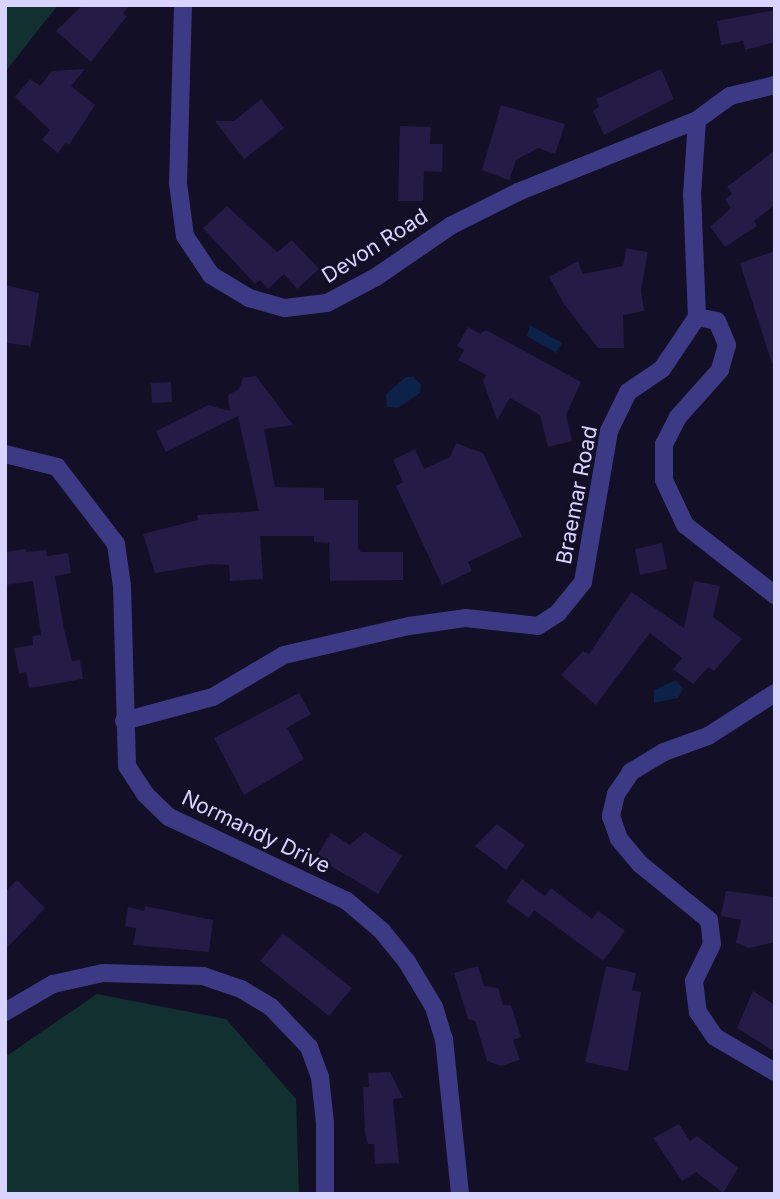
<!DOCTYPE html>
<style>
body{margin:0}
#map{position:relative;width:780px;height:1199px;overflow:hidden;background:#130f26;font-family:Inter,sans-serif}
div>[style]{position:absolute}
.green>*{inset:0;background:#12302f}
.water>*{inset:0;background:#0c2248}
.building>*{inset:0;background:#241b47}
.minor>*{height:18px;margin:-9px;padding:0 9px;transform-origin:9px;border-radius:9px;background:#3d3a85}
span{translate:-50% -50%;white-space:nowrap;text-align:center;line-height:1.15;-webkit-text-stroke:5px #130f26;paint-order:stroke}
.street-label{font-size:21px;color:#d9d4ff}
.frame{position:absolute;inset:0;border:7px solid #d9d4ff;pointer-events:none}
</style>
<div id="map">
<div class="green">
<i style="clip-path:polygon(5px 5px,58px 5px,5px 72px)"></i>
<i style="clip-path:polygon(97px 994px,226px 1019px,296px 1099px,299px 1194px,5px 1194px,5px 1057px)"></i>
</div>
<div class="water">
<i style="clip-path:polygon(530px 325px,562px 343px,556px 353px,527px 336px)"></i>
<i style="clip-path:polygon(406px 377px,414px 377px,421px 385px,420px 393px,398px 408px,387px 407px,386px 394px)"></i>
<i style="clip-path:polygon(676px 680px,683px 689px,678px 698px,654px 703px,654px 690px)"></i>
</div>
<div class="building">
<i style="clip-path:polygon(83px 5px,130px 5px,123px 13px,127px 16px,91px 62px,56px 31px)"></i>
<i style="clip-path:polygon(775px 10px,775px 42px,745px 50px,743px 41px,721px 45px,717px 21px)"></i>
<i style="clip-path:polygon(85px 69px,71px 86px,95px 105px,69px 145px,66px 142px,58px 153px,42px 140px,50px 130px,15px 97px,30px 79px,40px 86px,52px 71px)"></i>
<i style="clip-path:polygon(661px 69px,674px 99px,604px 135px,593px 111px,599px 106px,596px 99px)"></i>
<i style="clip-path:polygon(261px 99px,284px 128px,244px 159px,215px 121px,234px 121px)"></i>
<i style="clip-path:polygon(501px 105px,565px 124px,555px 154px,538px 148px,516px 160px,509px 180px,482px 170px)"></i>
<i style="clip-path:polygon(400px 126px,431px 127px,430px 144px,443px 144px,442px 172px,424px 171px,423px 201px,398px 201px)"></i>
<i style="clip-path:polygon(775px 150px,775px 205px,754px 221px,757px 226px,725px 247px,710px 227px,731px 208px,725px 199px,732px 194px,727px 187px)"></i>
<i style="clip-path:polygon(227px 206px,277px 252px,292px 240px,319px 269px,297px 289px,284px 274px,268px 289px,260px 280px,255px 284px,203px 228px)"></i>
<i style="clip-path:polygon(626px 248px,648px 252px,641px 290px,644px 311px,623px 315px,624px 348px,598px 348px,564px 304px,549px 277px,578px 261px,583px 274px,623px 266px)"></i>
<i style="clip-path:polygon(775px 251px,775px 364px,772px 364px,740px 263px)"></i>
<i style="clip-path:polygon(5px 285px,39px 293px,31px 346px,5px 343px)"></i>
<i style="clip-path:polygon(468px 327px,480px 334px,486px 330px,581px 382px,566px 415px,572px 441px,548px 447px,540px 415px,510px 398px,497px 420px,483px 381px,486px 375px,458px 360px,464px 350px,457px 346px)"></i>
<i style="clip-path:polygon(256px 376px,293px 425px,264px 429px,275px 487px,324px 488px,324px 500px,358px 500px,358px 548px,361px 552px,403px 552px,403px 580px,330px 581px,329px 543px,314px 542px,314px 536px,260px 536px,263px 579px,230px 581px,229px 565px,211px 564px,155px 573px,143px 534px,198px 520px,197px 515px,259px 511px,238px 416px,166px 452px,156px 431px,208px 405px,230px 411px,228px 395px,239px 389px,243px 378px)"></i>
<i style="clip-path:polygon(171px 382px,172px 402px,152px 403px,151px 383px)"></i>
<i style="clip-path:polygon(456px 443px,483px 453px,522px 536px,468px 562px,472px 571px,442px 585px,396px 486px,403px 482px,393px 460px,415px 449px,424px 469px,450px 457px)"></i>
<i style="clip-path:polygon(662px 543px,667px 569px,640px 575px,635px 549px)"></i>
<i style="clip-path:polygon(26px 549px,26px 552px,46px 550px,47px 556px,68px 553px,71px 573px,55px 576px,64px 629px,72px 661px,80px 660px,83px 679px,29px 688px,26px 672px,19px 674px,14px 648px,33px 645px,32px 636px,41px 635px,33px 581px,5px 585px,5px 552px)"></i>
<i style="clip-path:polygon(694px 581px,720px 586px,713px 617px,742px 639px,714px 671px,708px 667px,693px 684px,673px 669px,682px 658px,650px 633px,596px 705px,561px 675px,583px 651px,589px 654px,631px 592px,684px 628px)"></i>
<i style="clip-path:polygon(299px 693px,311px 714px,287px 728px,304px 759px,244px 795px,214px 738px)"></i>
<i style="clip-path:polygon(497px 824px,525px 845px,506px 870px,475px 846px)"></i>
<i style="clip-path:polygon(365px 832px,402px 856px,378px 894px,316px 857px,331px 833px,350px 845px)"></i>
<i style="clip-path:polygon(522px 879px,545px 896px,551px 888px,592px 919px,598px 911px,625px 931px,603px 961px,534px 910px,529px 918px,506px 901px)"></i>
<i style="clip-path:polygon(17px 880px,45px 908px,5px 950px,5px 892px)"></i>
<i style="clip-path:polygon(726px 891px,775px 897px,775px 942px,749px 948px,736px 943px,741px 920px,721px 916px)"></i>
<i style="clip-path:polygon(145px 906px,213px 920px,209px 952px,133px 945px,136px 928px,125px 926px,128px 907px,144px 911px)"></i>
<i style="clip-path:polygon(283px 933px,352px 988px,329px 1016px,260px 961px)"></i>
<i style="clip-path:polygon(478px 966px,484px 986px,498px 988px,503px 1005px,511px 1005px,521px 1037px,513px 1040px,520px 1060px,501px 1066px,487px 1061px,475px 1021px,468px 1019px,454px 973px)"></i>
<i style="clip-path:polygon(606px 966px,636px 973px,632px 990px,641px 992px,628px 1071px,585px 1062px)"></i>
<i style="clip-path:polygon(753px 991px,775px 1005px,775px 1052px,737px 1028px)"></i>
<i style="clip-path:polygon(390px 1072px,403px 1098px,393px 1099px,399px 1163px,375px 1164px,374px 1144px,368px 1144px,365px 1134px,363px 1087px,369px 1087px,368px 1073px)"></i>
<i style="clip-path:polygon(679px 1124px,690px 1141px,697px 1136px,738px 1168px,723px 1193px,696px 1172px,682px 1181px,653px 1138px)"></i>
</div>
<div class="minor">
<i style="left:183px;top:5px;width:178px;rotate:91.6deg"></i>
<i style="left:178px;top:183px;width:53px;rotate:82.5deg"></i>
<i style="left:185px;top:236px;width:47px;rotate:56.3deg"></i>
<i style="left:211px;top:275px;width:44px;rotate:31.2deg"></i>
<i style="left:249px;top:298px;width:37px;rotate:16deg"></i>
<i style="left:285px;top:308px;width:42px;rotate:-6.8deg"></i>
<i style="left:327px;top:303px;width:55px;rotate:-28deg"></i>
<i style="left:376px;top:277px;width:92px;rotate:-34.4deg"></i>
<i style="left:452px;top:225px;width:74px;rotate:-26.6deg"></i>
<i style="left:518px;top:192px;width:193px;rotate:-21.9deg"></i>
<i style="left:697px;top:120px;width:41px;rotate:-36deg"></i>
<i style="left:730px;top:96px;width:46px;rotate:-13.7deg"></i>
<i style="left:697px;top:317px;width:20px;rotate:11deg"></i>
<i style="left:717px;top:321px;width:26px;rotate:67deg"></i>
<i style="left:727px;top:345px;width:26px;rotate:106deg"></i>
<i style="left:720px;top:370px;width:63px;rotate:131.8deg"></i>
<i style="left:678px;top:417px;width:30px;rotate:117deg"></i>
<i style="left:664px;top:444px;width:36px;rotate:90deg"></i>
<i style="left:664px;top:480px;width:50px;rotate:65deg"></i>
<i style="left:685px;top:525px;width:114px;rotate:37.9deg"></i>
<i style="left:5px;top:454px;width:54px;rotate:14deg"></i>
<i style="left:57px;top:467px;width:97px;rotate:52.5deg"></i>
<i style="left:116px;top:544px;width:42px;rotate:81.9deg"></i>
<i style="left:122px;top:586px;width:180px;rotate:88.4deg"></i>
<i style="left:127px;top:766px;width:33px;rotate:57deg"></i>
<i style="left:145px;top:794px;width:33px;rotate:44deg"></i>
<i style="left:169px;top:817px;width:197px;rotate:25.3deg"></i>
<i style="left:347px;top:901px;width:46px;rotate:40.6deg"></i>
<i style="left:382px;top:931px;width:40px;rotate:51deg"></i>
<i style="left:407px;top:962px;width:52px;rotate:59deg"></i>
<i style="left:434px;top:1007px;width:34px;rotate:73deg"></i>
<i style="left:444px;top:1039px;width:156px;rotate:84.1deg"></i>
<i style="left:775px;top:693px;width:80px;rotate:147.3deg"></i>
<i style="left:708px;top:736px;width:47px;rotate:160deg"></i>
<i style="left:664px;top:752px;width:39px;rotate:149deg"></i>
<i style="left:631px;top:772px;width:27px;rotate:124deg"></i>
<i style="left:616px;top:794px;width:23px;rotate:103deg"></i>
<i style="left:611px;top:816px;width:24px;rotate:71deg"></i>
<i style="left:619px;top:839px;width:33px;rotate:50deg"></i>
<i style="left:640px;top:864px;width:89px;rotate:39.1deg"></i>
<i style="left:709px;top:920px;width:24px;rotate:83deg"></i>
<i style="left:712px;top:944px;width:41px;rotate:115.9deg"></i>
<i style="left:694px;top:981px;width:31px;rotate:83deg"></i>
<i style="left:698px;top:1012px;width:30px;rotate:56deg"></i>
<i style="left:715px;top:1037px;width:69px;rotate:30.3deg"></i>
<i style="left:124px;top:721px;width:92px;rotate:-15.1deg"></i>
<i style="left:213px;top:697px;width:82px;rotate:-30.6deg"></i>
<i style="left:284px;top:655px;width:128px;rotate:-13.1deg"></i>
<i style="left:409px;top:626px;width:58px;rotate:-8deg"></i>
<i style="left:466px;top:618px;width:72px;rotate:6.3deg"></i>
<i style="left:538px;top:626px;width:24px;rotate:-33deg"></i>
<i style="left:558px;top:613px;width:40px;rotate:-51deg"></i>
<i style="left:583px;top:582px;width:153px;rotate:-80.2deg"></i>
<i style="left:609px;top:431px;width:43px;rotate:-64deg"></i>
<i style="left:628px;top:392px;width:41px;rotate:-34.1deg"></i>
<i style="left:662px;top:369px;width:63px;rotate:-56.1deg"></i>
<i style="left:697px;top:317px;width:122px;rotate:-92.3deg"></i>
<i style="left:692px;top:195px;width:75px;rotate:-86.2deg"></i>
<i style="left:5px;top:1012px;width:56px;rotate:-30.3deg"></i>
<i style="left:53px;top:984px;width:51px;rotate:-12.4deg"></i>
<i style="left:103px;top:973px;width:100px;rotate:1.7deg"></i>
<i style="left:203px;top:976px;width:40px;rotate:18.9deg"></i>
<i style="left:241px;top:989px;width:35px;rotate:31deg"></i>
<i style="left:271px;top:1007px;width:55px;rotate:46.5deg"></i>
<i style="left:309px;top:1047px;width:32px;rotate:70deg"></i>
<i style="left:320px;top:1077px;width:46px;rotate:83.8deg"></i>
<i style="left:325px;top:1123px;width:71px;rotate:90deg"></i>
</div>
<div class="street-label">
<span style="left:375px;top:246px;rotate:-32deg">Devon Road</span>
<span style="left:577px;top:495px;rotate:-79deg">Braemar Road</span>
<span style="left:256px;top:832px;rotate:26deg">Normandy Drive</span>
</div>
<div class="frame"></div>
</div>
